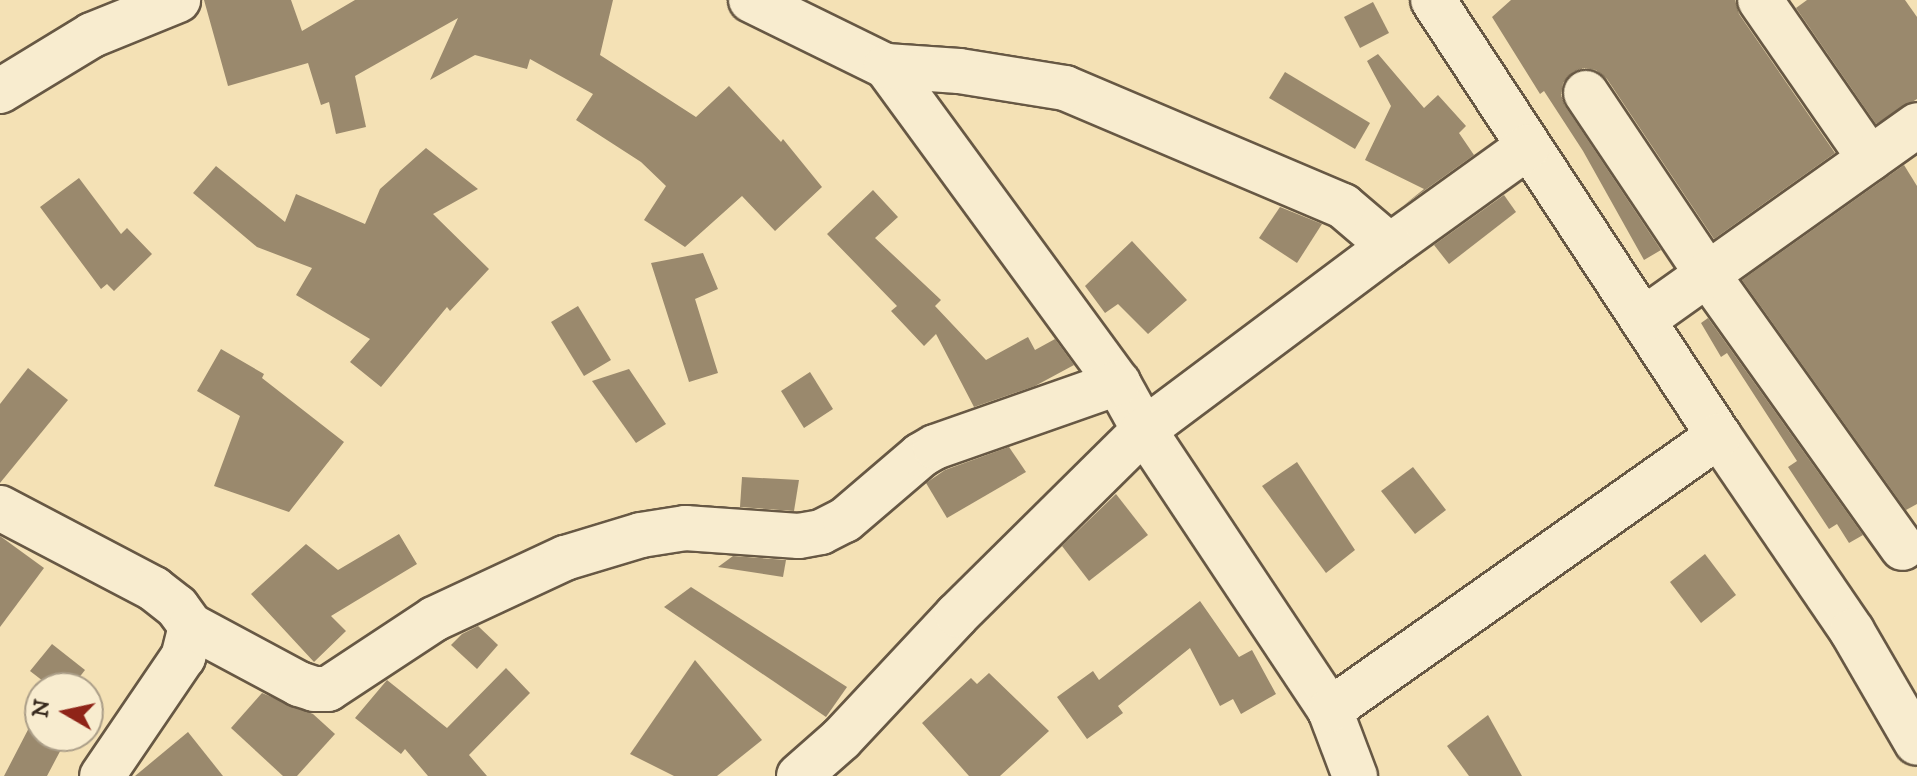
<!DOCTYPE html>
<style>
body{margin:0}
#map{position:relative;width:1917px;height:776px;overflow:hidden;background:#f4e1b5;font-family:"IM FELL DW Pica",serif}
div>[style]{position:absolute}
.building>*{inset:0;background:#9a896d}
.roads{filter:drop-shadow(2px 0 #675844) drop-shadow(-2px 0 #675844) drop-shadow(0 2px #675844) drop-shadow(0 -2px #675844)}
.street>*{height:44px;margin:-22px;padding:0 22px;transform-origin:22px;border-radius:22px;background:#f8eccf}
span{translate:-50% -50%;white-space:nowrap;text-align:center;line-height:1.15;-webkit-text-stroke:6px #f8eccf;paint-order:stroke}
.north{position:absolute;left:24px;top:672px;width:80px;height:80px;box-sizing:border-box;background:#f8eccf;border:2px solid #ab9e88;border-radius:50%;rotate:279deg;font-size:22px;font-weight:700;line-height:32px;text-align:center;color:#382a1e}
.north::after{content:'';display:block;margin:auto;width:28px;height:36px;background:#8f2418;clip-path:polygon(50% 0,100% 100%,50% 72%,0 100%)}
</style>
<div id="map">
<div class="building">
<i style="clip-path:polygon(204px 0,291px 0,302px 31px,355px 0,613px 0,600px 55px,696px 117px,729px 86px,781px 142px,783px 139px,822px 187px,775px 231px,742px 196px,685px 247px,644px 220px,666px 186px,641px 162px,576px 120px,593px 94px,530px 59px,527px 69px,475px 55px,430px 80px,458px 18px,355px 76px,366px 127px,336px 134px,329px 102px,321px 105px,308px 63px,228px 86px)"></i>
<i style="clip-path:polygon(1511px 0,1735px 0,1739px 14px,1835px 153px,1714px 239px,1607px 79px,1596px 70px,1584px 68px,1573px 72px,1563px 83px,1561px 95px,1565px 106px,1661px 250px,1644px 260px,1583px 151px,1544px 91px,1540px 94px,1492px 17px)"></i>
<i style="clip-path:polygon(1807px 0,1905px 0,1917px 17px,1917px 99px,1876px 124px,1796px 8px)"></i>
<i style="clip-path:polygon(1373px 2px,1389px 33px,1360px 48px,1344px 17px)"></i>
<i style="clip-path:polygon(1378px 54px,1424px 108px,1438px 95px,1466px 126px,1459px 133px,1474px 155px,1404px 205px,1424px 189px,1365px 160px,1391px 106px,1367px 61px)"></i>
<i style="clip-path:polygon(1285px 72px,1370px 123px,1355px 149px,1269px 98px)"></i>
<i style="clip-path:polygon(426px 148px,478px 189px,433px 214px,489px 269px,450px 311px,447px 307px,381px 387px,350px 362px,370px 339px,296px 295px,312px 268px,257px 247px,193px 193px,216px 166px,285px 222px,296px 194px,365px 224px,380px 189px)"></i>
<i style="clip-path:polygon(1904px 165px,1917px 186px,1917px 504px,1906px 510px,1742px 280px)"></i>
<i style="clip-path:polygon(79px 178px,121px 234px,127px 228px,152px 254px,114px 291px,107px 284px,101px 289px,40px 207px)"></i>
<i style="clip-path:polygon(873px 190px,898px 217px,875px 238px,941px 300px,935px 306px,986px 360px,1028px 337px,1035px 350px,1055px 339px,1074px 365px,1035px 386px,974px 407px,936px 334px,924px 346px,891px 311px,897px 306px,827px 234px)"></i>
<i style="clip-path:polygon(1504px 195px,1516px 212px,1449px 264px,1434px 245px)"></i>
<i style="clip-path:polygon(1280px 207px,1322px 224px,1297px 263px,1259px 238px)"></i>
<i style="clip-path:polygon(1132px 241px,1187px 300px,1148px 334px,1118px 304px,1105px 313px,1085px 286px)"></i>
<i style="clip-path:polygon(703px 253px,718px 289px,695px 299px,718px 373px,689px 382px,651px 263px)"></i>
<i style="clip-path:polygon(578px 306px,611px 360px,584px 376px,551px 322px)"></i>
<i style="clip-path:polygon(1708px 318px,1863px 535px,1849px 543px,1837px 524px,1829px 529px,1788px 467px,1797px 461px,1727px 353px,1721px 357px,1701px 323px)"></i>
<i style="clip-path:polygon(221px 349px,264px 374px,262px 378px,344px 442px,289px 512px,214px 486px,240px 416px,197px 391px)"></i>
<i style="clip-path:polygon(28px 368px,68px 400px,0 483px,0 404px)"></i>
<i style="clip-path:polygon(629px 369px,666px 424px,636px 443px,592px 381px)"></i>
<i style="clip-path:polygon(810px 372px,833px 409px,804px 428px,781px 391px)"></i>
<i style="clip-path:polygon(1009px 447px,1026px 472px,947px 518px,926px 483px,945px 470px)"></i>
<i style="clip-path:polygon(1297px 462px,1355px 550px,1326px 573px,1262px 486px)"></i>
<i style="clip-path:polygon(1413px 467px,1446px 510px,1415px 534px,1381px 491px)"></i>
<i style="clip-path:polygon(742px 477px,799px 480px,794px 511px,740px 507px)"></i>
<i style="clip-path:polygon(1116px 494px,1148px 535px,1089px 581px,1062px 546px)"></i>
<i style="clip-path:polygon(399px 534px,417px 564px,331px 616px,346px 631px,314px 662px,251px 594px,306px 544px,338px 570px)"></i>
<i style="clip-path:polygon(0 536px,44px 568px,0 627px)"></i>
<i style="clip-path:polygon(1705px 554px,1736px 595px,1701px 623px,1670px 582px)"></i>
<i style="clip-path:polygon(733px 556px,786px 560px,783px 577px,718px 567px)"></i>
<i style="clip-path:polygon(691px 587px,847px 687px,826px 717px,664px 607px)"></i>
<i style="clip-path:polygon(1200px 601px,1239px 657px,1252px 650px,1276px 694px,1241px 714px,1233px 699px,1220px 706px,1190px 648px,1118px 706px,1123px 713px,1087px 739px,1057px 697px,1093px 671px,1099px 680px)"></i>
<i style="clip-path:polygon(478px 626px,498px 645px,477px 669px,451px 645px,462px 634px)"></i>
<i style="clip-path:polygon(52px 644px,85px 670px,71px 688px,52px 688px,30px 671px)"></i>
<i style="clip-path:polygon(695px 660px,762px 740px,717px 776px,674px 776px,630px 754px)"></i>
<i style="clip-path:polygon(506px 668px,530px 693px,469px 755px,487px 776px,428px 776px,405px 749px,401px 754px,355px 718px,387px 680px,447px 728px)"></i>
<i style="clip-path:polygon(989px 673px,1049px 731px,1000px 776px,969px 776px,922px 723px,971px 678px,977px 684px)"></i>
<i style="clip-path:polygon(262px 693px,313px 714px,335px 734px,297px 776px,283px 776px,231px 728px)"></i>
<i style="clip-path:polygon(1488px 715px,1522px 776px,1469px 776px,1447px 746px)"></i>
<i style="clip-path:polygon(32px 722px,40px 726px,40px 736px,66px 740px,47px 776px,4px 776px)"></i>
<i style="clip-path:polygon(188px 732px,223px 776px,135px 776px)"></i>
</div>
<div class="roads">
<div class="street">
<i style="left:751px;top:0;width:150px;rotate:26.1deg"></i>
<i style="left:886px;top:66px;width:393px;rotate:53.8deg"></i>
<i style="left:1118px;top:383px;width:54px;rotate:61deg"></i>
<i style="left:1144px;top:430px;width:336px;rotate:56.4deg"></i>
<i style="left:1330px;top:710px;width:71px;rotate:69.3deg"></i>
<i style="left:1433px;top:0;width:521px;rotate:56.74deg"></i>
<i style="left:1719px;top:436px;width:236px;rotate:55.7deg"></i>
<i style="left:1852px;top:631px;width:129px;rotate:59.9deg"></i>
<i style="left:1760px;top:0;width:193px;rotate:55.3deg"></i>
<i style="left:0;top:91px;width:108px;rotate:-31.3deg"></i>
<i style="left:92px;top:35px;width:93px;rotate:-22.1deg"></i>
<i style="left:1586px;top:93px;width:219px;rotate:56.2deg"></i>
<i style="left:1708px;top:275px;width:335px;rotate:54.5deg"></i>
<i style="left:1390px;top:246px;width:170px;rotate:-35.7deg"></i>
<i style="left:1643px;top:320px;width:336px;rotate:-35.4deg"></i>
<i style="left:0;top:508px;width:174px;rotate:27.7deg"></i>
<i style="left:154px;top:589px;width:29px;rotate:38deg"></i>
<i style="left:177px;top:607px;width:24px;rotate:54deg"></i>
<i style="left:191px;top:626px;width:32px;rotate:104deg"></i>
<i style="left:183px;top:657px;width:144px;rotate:124.2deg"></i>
<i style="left:191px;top:626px;width:123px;rotate:28.2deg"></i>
<i style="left:299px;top:684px;width:16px;rotate:18deg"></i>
<i style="left:314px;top:689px;width:14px"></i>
<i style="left:328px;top:689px;width:127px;rotate:-33.4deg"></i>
<i style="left:434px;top:619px;width:145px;rotate:-25deg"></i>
<i style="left:565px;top:558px;width:79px;rotate:-16.8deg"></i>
<i style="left:641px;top:535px;width:45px;rotate:-9deg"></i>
<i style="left:685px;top:528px;width:114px;rotate:4deg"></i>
<i style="left:799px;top:536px;width:22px;rotate:-10deg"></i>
<i style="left:821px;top:532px;width:27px;rotate:-27deg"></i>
<i style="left:845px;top:520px;width:100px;rotate:-40.5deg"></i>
<i style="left:921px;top:455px;width:16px;rotate:-30deg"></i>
<i style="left:935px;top:447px;width:194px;rotate:-19.3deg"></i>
<i style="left:1330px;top:710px;width:476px;rotate:-35.2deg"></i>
<i style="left:799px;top:776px;width:56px;rotate:-41.4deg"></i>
<i style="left:841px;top:739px;width:170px;rotate:-46.9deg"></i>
<i style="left:957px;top:615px;width:263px;rotate:-44.7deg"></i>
<i style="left:1144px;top:430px;width:307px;rotate:-36.8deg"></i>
<i style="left:1390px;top:246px;width:62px;rotate:-139.6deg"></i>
<i style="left:1343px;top:206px;width:302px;rotate:-157deg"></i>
<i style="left:1065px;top:88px;width:107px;rotate:-170.9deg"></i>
<i style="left:959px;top:71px;width:73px;rotate:-176.1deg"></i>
</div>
</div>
<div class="north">N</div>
</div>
